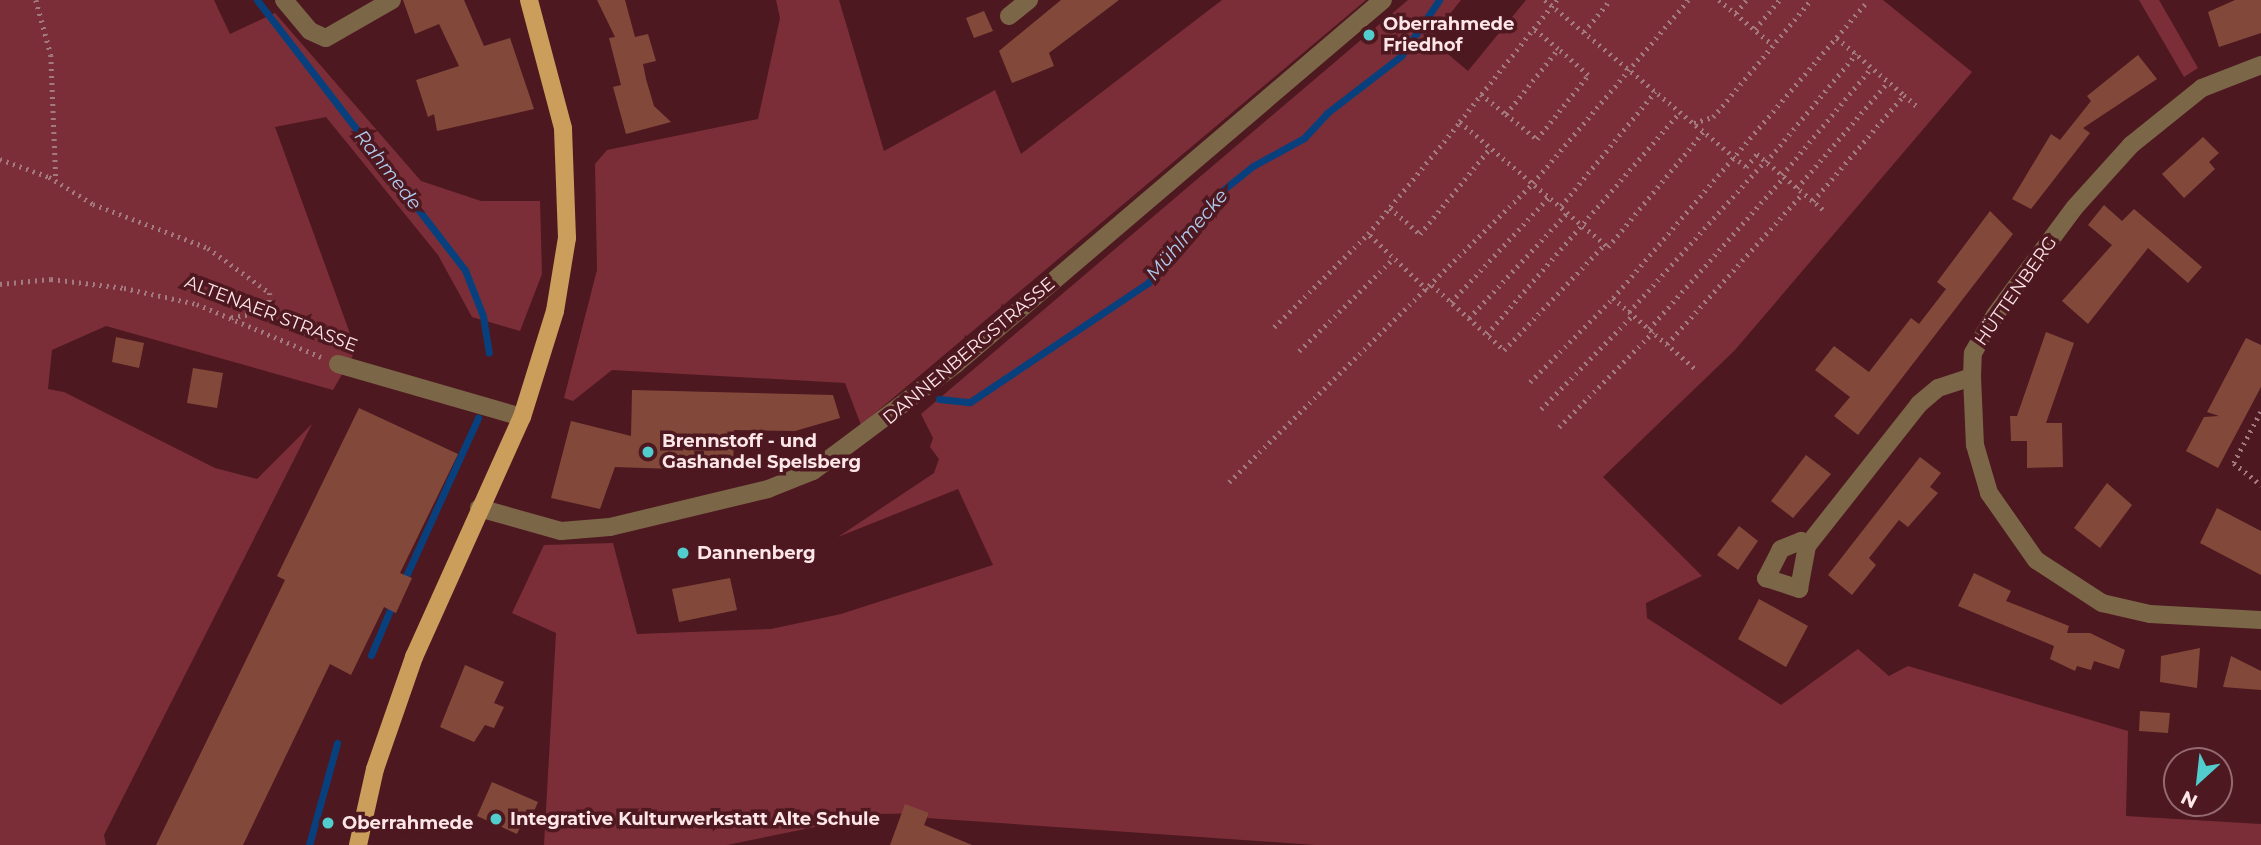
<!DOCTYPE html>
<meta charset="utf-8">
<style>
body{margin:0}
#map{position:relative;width:2261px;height:845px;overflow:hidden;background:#4e1820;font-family:Montserrat,sans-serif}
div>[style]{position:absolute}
.green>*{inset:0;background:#7b2e38}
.stream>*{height:7px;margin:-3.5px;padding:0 3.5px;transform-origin:3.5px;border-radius:3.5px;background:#08407d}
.building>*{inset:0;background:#82493a}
.path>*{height:4.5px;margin-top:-2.25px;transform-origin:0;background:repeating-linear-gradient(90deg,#a27a7f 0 2px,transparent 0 7px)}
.minor>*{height:18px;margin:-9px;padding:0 9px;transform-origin:9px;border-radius:9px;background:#7c6648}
.major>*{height:18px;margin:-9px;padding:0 9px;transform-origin:9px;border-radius:9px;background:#cb9e5c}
.dots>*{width:19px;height:19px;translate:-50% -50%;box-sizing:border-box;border:4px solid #4e1820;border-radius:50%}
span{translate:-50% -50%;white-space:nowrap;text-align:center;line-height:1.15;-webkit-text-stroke:7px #4e1820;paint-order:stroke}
.poi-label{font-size:18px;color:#fde6e7;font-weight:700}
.left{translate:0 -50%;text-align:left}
.street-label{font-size:18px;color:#fde6e7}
.water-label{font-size:19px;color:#afcbef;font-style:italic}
.north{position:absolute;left:2163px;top:747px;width:70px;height:70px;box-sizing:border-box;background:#4e1820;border:2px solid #946a70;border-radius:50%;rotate:207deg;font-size:19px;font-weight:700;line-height:28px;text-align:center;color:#fde6e7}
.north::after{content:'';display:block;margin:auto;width:24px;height:32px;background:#52cdcd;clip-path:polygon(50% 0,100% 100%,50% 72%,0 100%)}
</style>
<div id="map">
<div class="green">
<i style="clip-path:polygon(0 0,214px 0,230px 34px,275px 13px,421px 181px,481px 201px,540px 201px,542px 274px,520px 331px,472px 317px,438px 255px,326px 117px,275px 127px,356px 350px,333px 390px,106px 326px,52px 350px,48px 389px,64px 392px,215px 468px,257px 479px,312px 424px,104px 835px,106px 845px,0 845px)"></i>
<i style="clip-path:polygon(776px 0,839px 0,884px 151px,995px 90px,1021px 154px,1222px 0,1366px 0,861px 425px,845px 383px,612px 370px,573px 401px,564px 398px,597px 270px,595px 164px,607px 150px,758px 119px,780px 18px)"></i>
<i style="clip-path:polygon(1408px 0,1461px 0,1430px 39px,1468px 71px,1526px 0,1883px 0,1972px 72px,1735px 350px,1603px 477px,1702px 576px,1646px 603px,1647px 618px,1781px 705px,1858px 649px,1889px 676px,1908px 666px,2128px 731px,2126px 816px,2261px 824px,2261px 845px,1315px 845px,927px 818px,929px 813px,879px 814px,727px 845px,544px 845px,556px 633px,512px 613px,544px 545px,613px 543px,637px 634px,771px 629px,841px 614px,993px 565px,958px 489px,838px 537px,934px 473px,939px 459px,930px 447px,933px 438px,921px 414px)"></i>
<i style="clip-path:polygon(2139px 0,2159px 0,2198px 68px,2184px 77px)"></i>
</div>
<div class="stream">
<i style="left:257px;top:0;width:341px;rotate:52.4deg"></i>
<i style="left:465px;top:270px;width:49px;rotate:68.6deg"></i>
<i style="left:483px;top:316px;width:37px;rotate:81deg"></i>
<i style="left:939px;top:399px;width:31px;rotate:6deg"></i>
<i style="left:970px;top:402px;width:214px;rotate:-33.8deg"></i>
<i style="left:1148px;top:283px;width:113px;rotate:-51.8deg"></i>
<i style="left:1218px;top:194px;width:45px;rotate:-38.7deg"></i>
<i style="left:1253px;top:166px;width:58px;rotate:-28.8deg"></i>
<i style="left:1304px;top:138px;width:34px;rotate:-47deg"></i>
<i style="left:1327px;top:113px;width:93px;rotate:-37.6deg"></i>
<i style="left:1401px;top:56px;width:68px;rotate:-55.8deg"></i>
<i style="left:406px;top:576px;width:174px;rotate:-65.5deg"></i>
<i style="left:371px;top:655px;width:49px;rotate:-67.1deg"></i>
<i style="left:309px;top:845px;width:106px;rotate:-74.6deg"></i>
</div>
<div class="building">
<i style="clip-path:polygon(403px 0,464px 0,484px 46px,510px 38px,534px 109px,437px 131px,434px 114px,428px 117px,416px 80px,459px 66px,439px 24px,415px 34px)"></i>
<i style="clip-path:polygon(597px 0,625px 0,635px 37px,648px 34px,656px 61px,643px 64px,646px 79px,654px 106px,671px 122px,626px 134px,613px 87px,621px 85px,609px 38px,615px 37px)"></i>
<i style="clip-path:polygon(1061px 0,1119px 0,1049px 53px,1054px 66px,1012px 83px,999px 51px)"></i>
<i style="clip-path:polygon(2235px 0,2261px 0,2261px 33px,2219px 47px,2208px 12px)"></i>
<i style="clip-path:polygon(984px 11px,993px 31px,974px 38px,966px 18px)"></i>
<i style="clip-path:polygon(2138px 55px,2157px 79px,2083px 128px,2090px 133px,2031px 209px,2012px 199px,2051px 134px,2060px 140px,2091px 101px,2087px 96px)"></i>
<i style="clip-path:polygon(2203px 137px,2219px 153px,2209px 162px,2215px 169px,2184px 198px,2162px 174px)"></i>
<i style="clip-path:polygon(2104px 205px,2122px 221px,2134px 209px,2202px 267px,2188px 283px,2148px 248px,2088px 324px,2062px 301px,2112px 245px,2088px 225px)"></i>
<i style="clip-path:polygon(1990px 211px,2013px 234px,1858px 435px,1834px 416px,1850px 397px,1815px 370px,1834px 346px,1869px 372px,1911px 318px,1919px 324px,1946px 289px,1937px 282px)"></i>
<i style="clip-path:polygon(2046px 332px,2074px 343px,2046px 423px,2062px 423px,2063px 467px,2027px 468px,2027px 441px,2011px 441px,2010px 416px,2017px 416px)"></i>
<i style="clip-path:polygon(116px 337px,144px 343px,139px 368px,112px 362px)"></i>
<i style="clip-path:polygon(2246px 338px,2261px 345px,2261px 387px,2218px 468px,2186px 451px,2204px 417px,2219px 416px,2207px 412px)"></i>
<i style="clip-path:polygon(193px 368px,223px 373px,217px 408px,187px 403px)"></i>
<i style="clip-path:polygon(632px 390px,833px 395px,840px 418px,795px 431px,734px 430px,733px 471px,615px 467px,600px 509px,551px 498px,571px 421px,631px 436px)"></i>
<i style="clip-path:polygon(359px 408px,458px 454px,400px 573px,412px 578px,396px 613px,384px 607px,351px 675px,330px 664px,243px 845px,156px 845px,285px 580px,277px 576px)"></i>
<i style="clip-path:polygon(1806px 455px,1831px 474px,1793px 518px,1771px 501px)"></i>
<i style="clip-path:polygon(1920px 457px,1941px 473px,1930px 487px,1938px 493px,1908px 527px,1899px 520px,1869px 558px,1876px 565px,1852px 595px,1828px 575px)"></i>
<i style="clip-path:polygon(2107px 483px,2132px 505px,2100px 548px,2074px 528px)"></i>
<i style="clip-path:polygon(2217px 508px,2261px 531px,2261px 575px,2200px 543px)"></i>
<i style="clip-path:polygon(1739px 526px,1758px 541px,1738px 570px,1717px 555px)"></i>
<i style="clip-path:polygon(1974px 573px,2011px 591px,2006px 601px,2069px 626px,2067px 633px,2090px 633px,2125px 650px,2119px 669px,2094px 661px,2091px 670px,2077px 666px,2075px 671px,2050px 659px,2054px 646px,1958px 606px)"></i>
<i style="clip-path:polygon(730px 578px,737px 610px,679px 622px,672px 589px)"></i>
<i style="clip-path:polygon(1759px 599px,1808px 626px,1786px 667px,1738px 639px)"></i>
<i style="clip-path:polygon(2200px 648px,2197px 688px,2160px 682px,2161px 656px)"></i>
<i style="clip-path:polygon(2231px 656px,2261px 671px,2261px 690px,2223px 687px)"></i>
<i style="clip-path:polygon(465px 665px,504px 682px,494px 703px,504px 707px,494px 728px,485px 725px,474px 742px,440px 727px)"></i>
<i style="clip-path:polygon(2140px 711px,2170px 713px,2168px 733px,2139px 731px)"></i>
<i style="clip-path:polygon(492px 782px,538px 802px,528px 825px,522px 823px,517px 834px,477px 816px)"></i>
<i style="clip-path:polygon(905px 804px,929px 813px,924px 825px,972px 845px,890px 845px)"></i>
</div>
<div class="path">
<i style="left:36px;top:0;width:57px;rotate:74.7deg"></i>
<i style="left:51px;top:55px;width:126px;rotate:87.7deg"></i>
<i style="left:1545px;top:0;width:261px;rotate:39.7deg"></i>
<i style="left:1746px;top:167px;width:17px;rotate:-50deg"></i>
<i style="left:1757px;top:154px;width:90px;rotate:40deg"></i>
<i style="left:1557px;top:0;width:156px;rotate:128.5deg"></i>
<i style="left:1460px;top:122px;width:194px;rotate:40.2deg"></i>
<i style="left:1608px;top:247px;width:149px;rotate:-50.4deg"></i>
<i style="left:1719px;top:0;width:70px;rotate:39.8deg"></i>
<i style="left:1736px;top:13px;width:16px;rotate:-52deg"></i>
<i style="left:1755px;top:29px;width:38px;rotate:-50deg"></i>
<i style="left:1584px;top:32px;width:41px;rotate:-50.9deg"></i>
<i style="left:1837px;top:38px;width:88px;rotate:40.4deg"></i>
<i style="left:1481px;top:94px;width:32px;rotate:39deg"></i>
<i style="left:1506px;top:114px;width:83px;rotate:-51.3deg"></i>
<i style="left:1558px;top:49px;width:32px;rotate:-141deg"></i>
<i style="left:1506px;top:114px;width:40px;rotate:39deg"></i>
<i style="left:1537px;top:139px;width:82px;rotate:-51.4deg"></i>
<i style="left:1588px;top:75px;width:40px;rotate:-139deg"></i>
<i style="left:1694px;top:123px;width:20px;rotate:-18deg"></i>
<i style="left:1713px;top:117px;width:153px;rotate:-50.1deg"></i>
<i style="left:0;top:159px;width:52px;rotate:20.2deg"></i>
<i style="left:49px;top:177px;width:52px;rotate:31.5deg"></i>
<i style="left:93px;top:204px;width:123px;rotate:20.9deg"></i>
<i style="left:208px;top:248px;width:77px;rotate:36deg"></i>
<i style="left:270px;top:293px;width:11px;rotate:95deg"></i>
<i style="left:269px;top:304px;width:12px;rotate:132deg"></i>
<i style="left:261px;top:313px;width:30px;rotate:171deg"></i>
<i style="left:1766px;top:162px;width:141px;rotate:-50.2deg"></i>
<i style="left:1782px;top:175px;width:139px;rotate:-50.2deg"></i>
<i style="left:1797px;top:188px;width:140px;rotate:-49.4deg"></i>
<i style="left:1813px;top:201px;width:140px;rotate:-49.4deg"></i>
<i style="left:1904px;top:95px;width:18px;rotate:41deg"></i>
<i style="left:1561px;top:206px;width:148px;rotate:-50.5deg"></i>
<i style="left:1390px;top:208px;width:40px;rotate:41deg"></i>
<i style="left:1420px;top:234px;width:112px;rotate:-50.8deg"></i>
<i style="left:0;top:284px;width:51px;rotate:-5.6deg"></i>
<i style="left:51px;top:279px;width:74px;rotate:7deg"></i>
<i style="left:124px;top:288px;width:75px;rotate:12.4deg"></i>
<i style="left:197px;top:304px;width:135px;rotate:23.1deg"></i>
<i style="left:1432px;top:285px;width:97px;rotate:42.1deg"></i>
<i style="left:1504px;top:350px;width:146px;rotate:-46.4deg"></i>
<i style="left:1427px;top:290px;width:81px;rotate:-136.5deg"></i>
<i style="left:1368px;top:234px;width:145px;rotate:-50.6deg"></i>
<i style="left:1613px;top:298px;width:112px;rotate:40.7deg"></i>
<i style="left:1451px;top:302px;width:144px;rotate:-47deg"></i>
<i style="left:1629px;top:312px;width:203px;rotate:-48deg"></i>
<i style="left:1469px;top:318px;width:145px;rotate:-47deg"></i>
<i style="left:1274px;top:327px;width:132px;rotate:-44.7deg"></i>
<i style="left:1649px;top:329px;width:203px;rotate:-48.4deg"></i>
<i style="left:1487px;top:334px;width:294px;rotate:-49deg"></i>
<i style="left:1667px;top:344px;width:203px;rotate:-48deg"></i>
<i style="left:1299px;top:351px;width:132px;rotate:-44.4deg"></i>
<i style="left:1530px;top:382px;width:118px;rotate:-45.3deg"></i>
<i style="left:1613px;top:298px;width:387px;rotate:-49.4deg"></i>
<i style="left:1541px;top:409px;width:132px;rotate:-45.6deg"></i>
<i style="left:2261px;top:412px;width:58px;rotate:117.9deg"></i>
<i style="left:2234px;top:463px;width:35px;rotate:39deg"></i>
<i style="left:1559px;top:427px;width:134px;rotate:-45.3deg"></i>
<i style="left:1229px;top:482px;width:426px;rotate:-44.5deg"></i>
<i style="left:1533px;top:183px;width:240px;rotate:-49.7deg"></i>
</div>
<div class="minor">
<i style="left:284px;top:0;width:40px;rotate:50deg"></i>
<i style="left:310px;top:31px;width:17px;rotate:24deg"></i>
<i style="left:326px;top:38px;width:76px;rotate:-29.9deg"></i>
<i style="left:1009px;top:16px;width:26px;rotate:-39deg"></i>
<i style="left:338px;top:364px;width:191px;rotate:16.1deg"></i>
<i style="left:1972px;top:377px;width:68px;rotate:87.5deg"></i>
<i style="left:1975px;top:445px;width:50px;rotate:73.7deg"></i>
<i style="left:1989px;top:493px;width:82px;rotate:55deg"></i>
<i style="left:2036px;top:560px;width:79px;rotate:33.1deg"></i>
<i style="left:2102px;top:603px;width:49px;rotate:12.9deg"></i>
<i style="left:2150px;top:614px;width:111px;rotate:3.1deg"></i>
<i style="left:479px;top:508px;width:85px;rotate:15.7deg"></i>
<i style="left:561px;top:531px;width:49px;rotate:-4.7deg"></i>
<i style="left:610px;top:527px;width:163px;rotate:-13.5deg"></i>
<i style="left:768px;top:489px;width:48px;rotate:-21.8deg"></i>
<i style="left:813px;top:471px;width:179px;rotate:-36.8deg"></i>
<i style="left:956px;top:364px;width:561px;rotate:-40.45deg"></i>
<i style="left:1807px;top:546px;width:8px;rotate:-140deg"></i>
<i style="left:1801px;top:541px;width:22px;rotate:158deg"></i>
<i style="left:1781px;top:549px;width:33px;rotate:117deg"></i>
<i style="left:1766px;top:578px;width:35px;rotate:18deg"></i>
<i style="left:1799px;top:589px;width:44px;rotate:-79.5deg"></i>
<i style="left:1807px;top:546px;width:181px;rotate:-51.7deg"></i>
<i style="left:1919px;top:404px;width:25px;rotate:-40deg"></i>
<i style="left:1938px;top:388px;width:36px;rotate:-18deg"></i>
<i style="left:1972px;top:377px;width:24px;rotate:-88deg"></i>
<i style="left:1973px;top:353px;width:44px;rotate:-59.9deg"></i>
<i style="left:1995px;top:315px;width:134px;rotate:-53.5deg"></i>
<i style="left:2075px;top:207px;width:84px;rotate:-47.9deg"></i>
<i style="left:2131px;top:145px;width:91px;rotate:-38.8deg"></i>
<i style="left:2202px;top:88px;width:63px;rotate:-21.3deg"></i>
</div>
<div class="major">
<i style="left:358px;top:845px;width:78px;rotate:-77.4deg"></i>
<i style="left:375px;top:769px;width:119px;rotate:-70.8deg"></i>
<i style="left:414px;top:657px;width:263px;rotate:-65.8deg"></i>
<i style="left:522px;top:417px;width:111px;rotate:-72.7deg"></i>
<i style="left:555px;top:311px;width:74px;rotate:-80.7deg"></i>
<i style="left:567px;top:238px;width:110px;rotate:-92.1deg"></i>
<i style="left:563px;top:128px;width:132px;rotate:-104.9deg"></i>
</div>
<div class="dots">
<i style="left:1369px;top:35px;background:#52cdcd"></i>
<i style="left:648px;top:452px;background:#52cdcd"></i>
<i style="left:683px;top:553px;background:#52cdcd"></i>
<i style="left:496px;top:819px;background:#52cdcd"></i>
<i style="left:328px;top:823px;background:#52cdcd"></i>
</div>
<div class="poi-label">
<span class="left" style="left:1383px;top:35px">Oberrahmede<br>Friedhof</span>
<span class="left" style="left:662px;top:452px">Brennstoff - und<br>Gashandel Spelsberg</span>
<span class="left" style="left:697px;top:553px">Dannenberg</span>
<span class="left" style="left:510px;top:819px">Integrative Kulturwerkstatt Alte Schule</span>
<span class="left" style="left:342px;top:823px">Oberrahmede</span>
</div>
<div class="street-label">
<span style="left:2016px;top:291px;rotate:-55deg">HÜTTENBERG</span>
<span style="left:271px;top:314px;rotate:21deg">ALTENAER STRASSE</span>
<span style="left:969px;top:351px;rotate:-40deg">DANNENBERGSTRASSE</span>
</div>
<div class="water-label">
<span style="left:388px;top:170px;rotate:52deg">Rahmede</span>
<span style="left:1187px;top:235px;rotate:-49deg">Mühlmecke</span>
</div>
<div class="north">N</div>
</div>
